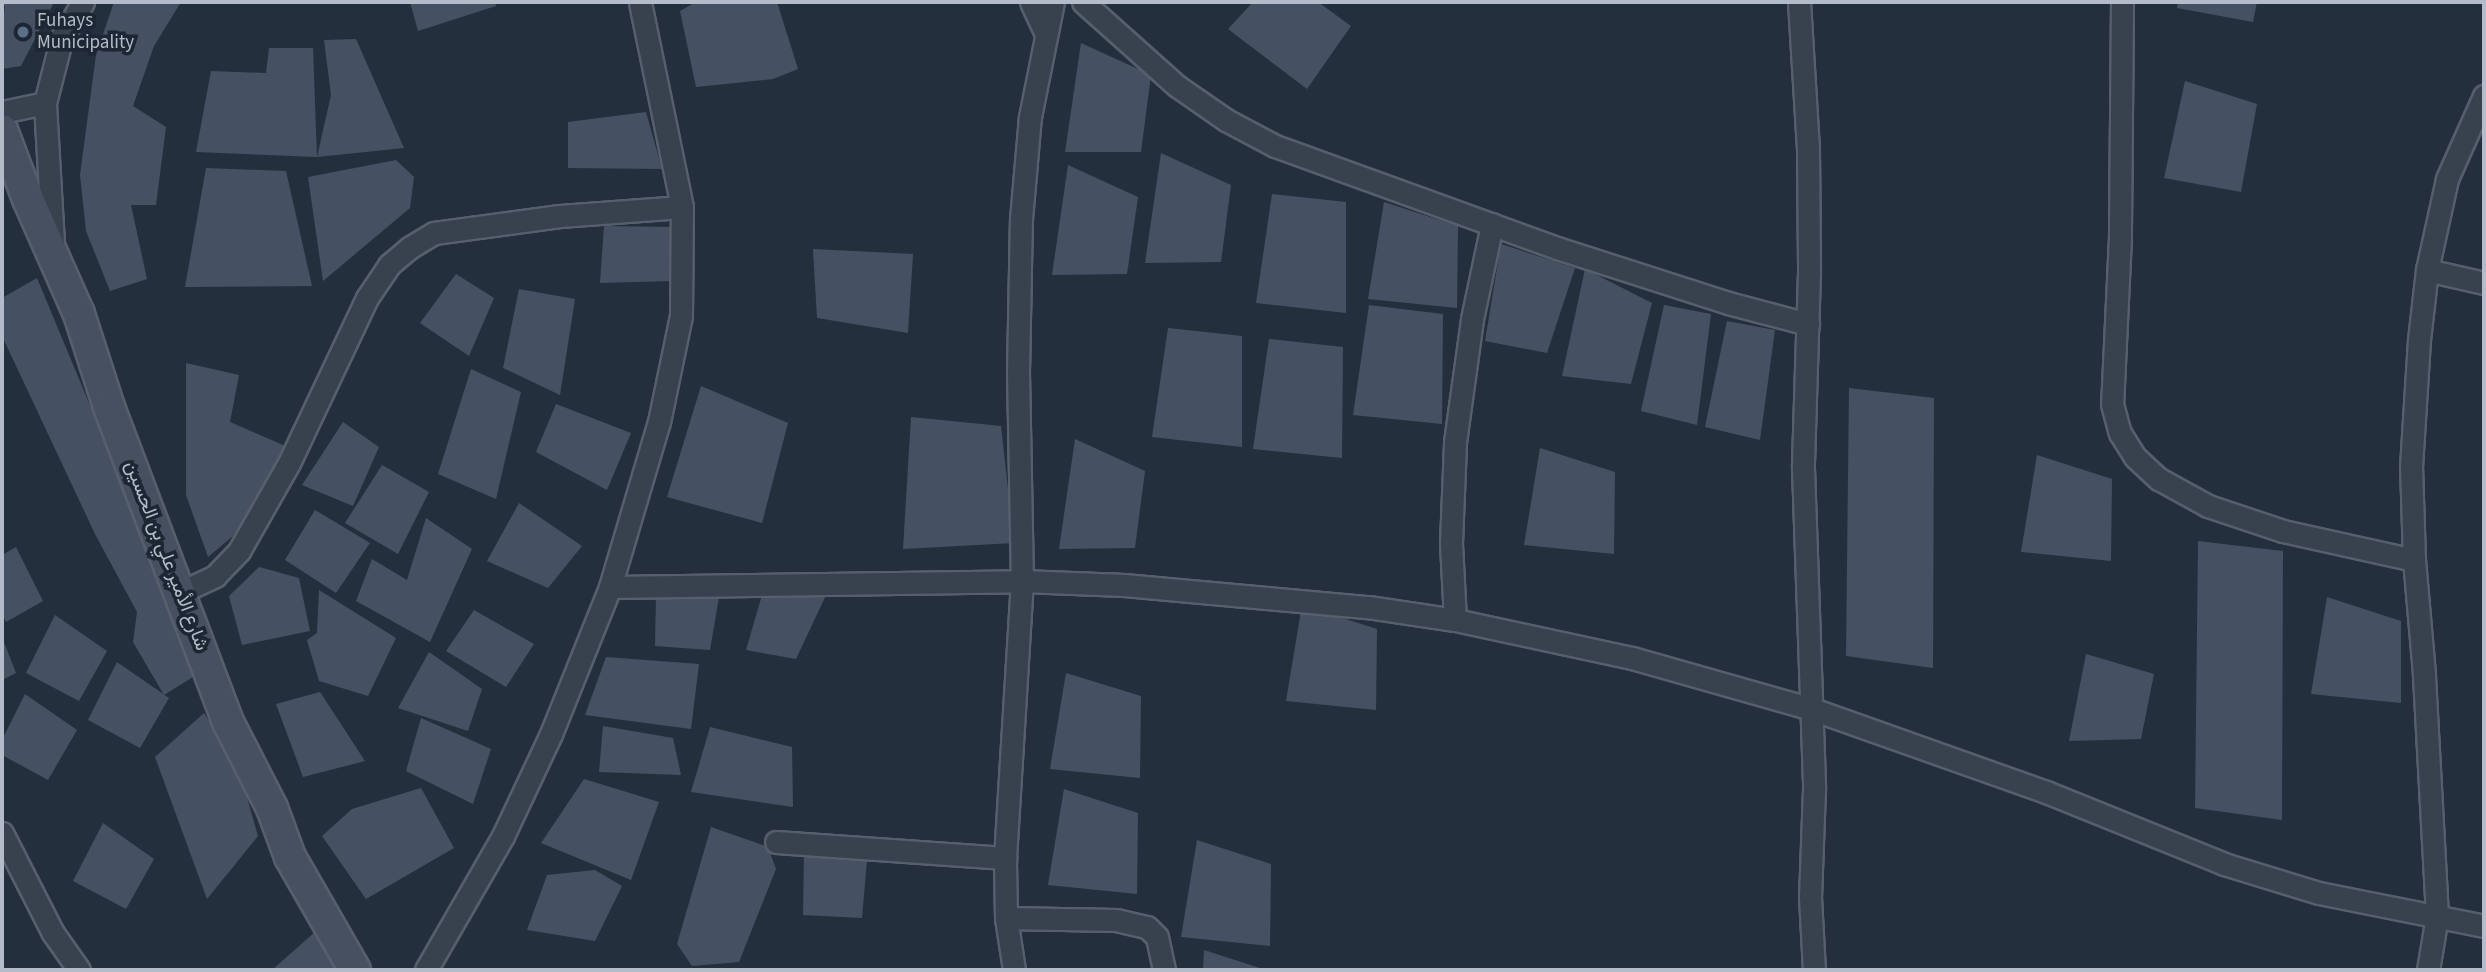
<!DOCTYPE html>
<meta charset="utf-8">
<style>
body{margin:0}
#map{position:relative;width:2486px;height:972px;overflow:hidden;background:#242f3e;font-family:"Source Sans 3",Vazirmatn,sans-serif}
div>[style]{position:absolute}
.building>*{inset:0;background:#455162}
.roads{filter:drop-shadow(2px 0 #565f6c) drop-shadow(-2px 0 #565f6c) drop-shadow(0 2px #565f6c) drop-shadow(0 -2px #565f6c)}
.street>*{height:21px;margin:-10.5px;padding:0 10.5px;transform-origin:10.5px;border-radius:10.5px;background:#38414e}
.secondary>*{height:30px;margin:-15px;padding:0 15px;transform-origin:15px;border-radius:15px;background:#465061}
.dots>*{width:19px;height:19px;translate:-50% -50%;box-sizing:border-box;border:4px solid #1d2633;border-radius:50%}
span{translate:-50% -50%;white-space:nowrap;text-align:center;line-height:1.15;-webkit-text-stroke:7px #1d2633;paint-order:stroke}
.poi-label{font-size:19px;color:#b4bcc9}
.left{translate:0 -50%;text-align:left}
.street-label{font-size:19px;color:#b4bcc9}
.frame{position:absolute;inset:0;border:4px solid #b4bcc9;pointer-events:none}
</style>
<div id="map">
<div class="building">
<i style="clip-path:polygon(2px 2px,54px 2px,21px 66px,2px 69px,2px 24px,5px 7px)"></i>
<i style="clip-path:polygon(114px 2px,181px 2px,154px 46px,133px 106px,166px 127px,156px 205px,131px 205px,147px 279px,110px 291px,86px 231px,80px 175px,96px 55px)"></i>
<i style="clip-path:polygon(410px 2px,495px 2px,496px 6px,418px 31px)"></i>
<i style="clip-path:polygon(696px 2px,777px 2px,798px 69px,773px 79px,696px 87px,680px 11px)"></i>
<i style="clip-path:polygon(1253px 2px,1318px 2px,1351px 26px,1307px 89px,1228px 29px)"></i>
<i style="clip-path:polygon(2178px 2px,2257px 2px,2253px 22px,2177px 8px)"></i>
<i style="clip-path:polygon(356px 39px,404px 148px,317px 157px,196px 152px,211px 71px,266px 73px,269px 48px,313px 48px,317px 157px,331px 95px,324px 40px)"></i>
<i style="clip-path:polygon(1081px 43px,1151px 75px,1141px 152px,1065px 152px)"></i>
<i style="clip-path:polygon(2185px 81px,2257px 104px,2241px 192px,2164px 178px)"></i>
<i style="clip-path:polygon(646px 112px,662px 169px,568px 168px,568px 122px)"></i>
<i style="clip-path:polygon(1161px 153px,1231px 185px,1221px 262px,1145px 263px)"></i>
<i style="clip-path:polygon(396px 160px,414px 177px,410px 208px,323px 281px,308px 177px)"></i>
<i style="clip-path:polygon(1068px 165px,1138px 197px,1127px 274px,1052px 275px)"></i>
<i style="clip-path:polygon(206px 168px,286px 171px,312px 286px,185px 287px)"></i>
<i style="clip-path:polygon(1272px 194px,1346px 202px,1346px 313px,1256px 303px)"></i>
<i style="clip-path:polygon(1384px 202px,1458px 226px,1457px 308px,1368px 299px)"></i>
<i style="clip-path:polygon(604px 226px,673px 227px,670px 281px,600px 283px)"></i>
<i style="clip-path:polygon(1501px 244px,1575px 268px,1547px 353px,1485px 341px)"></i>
<i style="clip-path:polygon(813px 249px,913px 254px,908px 333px,817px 318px)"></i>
<i style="clip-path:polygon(1585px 269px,1652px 303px,1631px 384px,1562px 376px)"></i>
<i style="clip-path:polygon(456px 274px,494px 298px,469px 356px,420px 323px)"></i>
<i style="clip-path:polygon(37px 278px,201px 672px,164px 695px,133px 642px,137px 612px,95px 534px,2px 336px,2px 298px)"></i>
<i style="clip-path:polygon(519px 289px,575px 299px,560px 395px,503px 368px)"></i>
<i style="clip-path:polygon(1369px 305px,1443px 314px,1442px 424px,1353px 415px)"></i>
<i style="clip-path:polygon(1664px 305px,1711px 314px,1697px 425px,1641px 411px)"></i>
<i style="clip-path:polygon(1727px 321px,1775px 330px,1760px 440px,1705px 427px)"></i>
<i style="clip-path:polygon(1168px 328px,1242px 336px,1242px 447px,1152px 437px)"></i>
<i style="clip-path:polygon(1269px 339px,1343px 347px,1342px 458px,1253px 449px)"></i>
<i style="clip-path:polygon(186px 363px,239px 375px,230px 422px,290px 448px,233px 536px,208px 557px,186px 495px)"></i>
<i style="clip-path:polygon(471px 369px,521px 392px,496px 499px,438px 474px)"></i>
<i style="clip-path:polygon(701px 386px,788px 423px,762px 523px,667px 497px)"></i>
<i style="clip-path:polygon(1849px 388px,1934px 398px,1933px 668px,1846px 656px)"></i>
<i style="clip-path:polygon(556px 404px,631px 433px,607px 490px,536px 452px)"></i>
<i style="clip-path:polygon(911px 417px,1001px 426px,1014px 543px,903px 549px)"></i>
<i style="clip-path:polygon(343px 422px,379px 447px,353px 506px,302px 485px)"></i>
<i style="clip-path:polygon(1075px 439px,1145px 471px,1135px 548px,1059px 549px)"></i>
<i style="clip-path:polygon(1540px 448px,1615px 472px,1614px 554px,1524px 545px)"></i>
<i style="clip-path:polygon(2037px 455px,2112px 479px,2111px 561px,2021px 552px)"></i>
<i style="clip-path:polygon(382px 465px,429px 492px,398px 554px,345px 523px)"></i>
<i style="clip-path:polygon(519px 503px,582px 546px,548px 588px,487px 561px)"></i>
<i style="clip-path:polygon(315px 510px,370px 543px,336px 593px,285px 560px)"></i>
<i style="clip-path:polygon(426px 518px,472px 549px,430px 642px,356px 601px,372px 559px,407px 580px)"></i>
<i style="clip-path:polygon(2198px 541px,2283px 551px,2282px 820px,2195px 808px)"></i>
<i style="clip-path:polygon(16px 547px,43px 601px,6px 622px,2px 614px,2px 555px)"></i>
<i style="clip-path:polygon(259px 567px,299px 578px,310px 631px,242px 645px,229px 596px)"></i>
<i style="clip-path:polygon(319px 590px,396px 638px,368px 696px,319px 681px,307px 640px,317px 633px)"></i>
<i style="clip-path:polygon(828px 591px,796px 659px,746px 650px,762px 595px)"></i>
<i style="clip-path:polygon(656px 596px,719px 597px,710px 650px,655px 646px)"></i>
<i style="clip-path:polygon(2327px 597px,2401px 621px,2401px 703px,2311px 694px)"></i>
<i style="clip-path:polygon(1302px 605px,1377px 629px,1376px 710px,1286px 701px)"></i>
<i style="clip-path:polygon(474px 610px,534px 644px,506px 687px,446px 651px)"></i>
<i style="clip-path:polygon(55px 615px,107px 651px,79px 701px,26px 673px)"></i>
<i style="clip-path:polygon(2px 637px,16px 673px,2px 680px)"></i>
<i style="clip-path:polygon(429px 652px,482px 689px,468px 731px,398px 708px)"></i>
<i style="clip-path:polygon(2086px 654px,2154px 674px,2141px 739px,2069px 741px)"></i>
<i style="clip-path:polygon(606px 657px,699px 664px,691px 729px,585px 715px)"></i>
<i style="clip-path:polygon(117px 662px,169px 698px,140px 748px,88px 720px)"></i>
<i style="clip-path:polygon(1066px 673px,1141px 696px,1140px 778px,1050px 769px)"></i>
<i style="clip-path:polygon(320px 692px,365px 761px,303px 777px,276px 704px)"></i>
<i style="clip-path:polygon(25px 694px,77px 730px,48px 780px,2px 755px,2px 740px)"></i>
<i style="clip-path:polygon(204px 713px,238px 766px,258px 836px,207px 899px,155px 757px)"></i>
<i style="clip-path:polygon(421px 718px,491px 749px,473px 804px,406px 771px)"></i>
<i style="clip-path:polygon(603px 726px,673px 738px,681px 775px,599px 772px)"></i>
<i style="clip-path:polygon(710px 727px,792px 747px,793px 807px,691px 792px)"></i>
<i style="clip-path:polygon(584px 779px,659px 802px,631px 880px,541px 843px)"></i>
<i style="clip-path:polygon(421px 788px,454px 848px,366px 899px,322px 836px,352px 809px)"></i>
<i style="clip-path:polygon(1064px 789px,1138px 813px,1137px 894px,1048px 885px)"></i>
<i style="clip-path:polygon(103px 823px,154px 859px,126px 909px,73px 881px)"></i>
<i style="clip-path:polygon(711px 827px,768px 847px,776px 869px,739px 962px,692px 966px,677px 944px)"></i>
<i style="clip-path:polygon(1197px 840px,1271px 864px,1270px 946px,1181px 937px)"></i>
<i style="clip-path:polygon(804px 849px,867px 860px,862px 918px,803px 915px)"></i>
<i style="clip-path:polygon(595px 870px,622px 886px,595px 941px,527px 930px,547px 875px)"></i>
<i style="clip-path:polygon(316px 931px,342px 970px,272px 970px)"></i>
<i style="clip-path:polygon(1204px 950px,1266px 970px,1203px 970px)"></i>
</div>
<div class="roads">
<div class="street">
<i style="left:1031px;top:2px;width:33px;rotate:65deg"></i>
<i style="left:1083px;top:2px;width:126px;rotate:41.8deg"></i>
<i style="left:1177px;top:86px;width:60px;rotate:34.8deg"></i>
<i style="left:1226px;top:120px;width:55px;rotate:28deg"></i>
<i style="left:1275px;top:146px;width:300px;rotate:19.9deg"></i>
<i style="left:1557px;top:248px;width:180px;rotate:17.8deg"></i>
<i style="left:1728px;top:303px;width:83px;rotate:14.7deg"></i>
<i style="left:1799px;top:2px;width:148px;rotate:86.5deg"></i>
<i style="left:1808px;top:150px;width:122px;rotate:89.5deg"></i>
<i style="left:1809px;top:272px;width:196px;rotate:91.8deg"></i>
<i style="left:1803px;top:468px;width:321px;rotate:88deg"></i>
<i style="left:1814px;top:789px;width:108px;rotate:92.1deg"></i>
<i style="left:1810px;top:897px;width:73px;rotate:86.9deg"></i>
<i style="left:2122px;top:2px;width:235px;rotate:90.5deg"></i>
<i style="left:2120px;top:237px;width:167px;rotate:92.7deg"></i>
<i style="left:2112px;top:404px;width:30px;rotate:75deg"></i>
<i style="left:2120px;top:433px;width:28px;rotate:58deg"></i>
<i style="left:2135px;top:457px;width:33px;rotate:43deg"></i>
<i style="left:2159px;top:479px;width:56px;rotate:28.9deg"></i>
<i style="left:2208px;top:506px;width:79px;rotate:18.4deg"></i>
<i style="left:2283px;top:531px;width:134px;rotate:12.5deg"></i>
<i style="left:2px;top:112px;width:44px;rotate:-11.8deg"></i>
<i style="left:53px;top:243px;width:140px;rotate:-93.3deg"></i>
<i style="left:45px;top:103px;width:68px;rotate:-75.6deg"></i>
<i style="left:62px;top:37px;width:41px;rotate:-59deg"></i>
<i style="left:2427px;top:270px;width:58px;rotate:12.8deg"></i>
<i style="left:610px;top:587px;width:412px;rotate:-0.8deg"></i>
<i style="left:1022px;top:581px;width:102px;rotate:2.2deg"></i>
<i style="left:1124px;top:585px;width:245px;rotate:5.2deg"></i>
<i style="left:1368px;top:607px;width:88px;rotate:8.5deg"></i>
<i style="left:1455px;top:620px;width:181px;rotate:12.1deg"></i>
<i style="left:1632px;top:658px;width:187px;rotate:15.8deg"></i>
<i style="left:1812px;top:709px;width:248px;rotate:19.5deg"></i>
<i style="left:2046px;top:792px;width:192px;rotate:22deg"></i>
<i style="left:2224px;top:864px;width:99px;rotate:17deg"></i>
<i style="left:2319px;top:893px;width:168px;rotate:11.3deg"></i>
<i style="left:181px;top:592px;width:38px;rotate:-25deg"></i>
<i style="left:215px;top:576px;width:35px;rotate:-46deg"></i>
<i style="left:239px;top:551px;width:101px;rotate:-60.4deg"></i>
<i style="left:289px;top:463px;width:183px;rotate:-64.7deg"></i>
<i style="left:367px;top:298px;width:40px;rotate:-56deg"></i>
<i style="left:389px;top:265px;width:26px;rotate:-40deg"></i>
<i style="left:409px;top:248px;width:29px;rotate:-31deg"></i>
<i style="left:434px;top:233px;width:127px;rotate:-7.7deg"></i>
<i style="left:560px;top:216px;width:122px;rotate:-4.2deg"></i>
<i style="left:1455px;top:620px;width:77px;rotate:-93deg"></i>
<i style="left:1451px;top:543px;width:101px;rotate:-87.7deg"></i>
<i style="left:1455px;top:442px;width:124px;rotate:-82.1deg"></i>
<i style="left:1472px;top:319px;width:97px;rotate:-78.1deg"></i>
<i style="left:2px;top:833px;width:112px;rotate:63deg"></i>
<i style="left:53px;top:933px;width:45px;rotate:54.9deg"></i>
<i style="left:776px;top:842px;width:230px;rotate:4deg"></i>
<i style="left:1006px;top:918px;width:110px;rotate:1deg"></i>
<i style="left:1116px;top:920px;width:32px;rotate:13deg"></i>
<i style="left:1147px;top:927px;width:14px;rotate:45deg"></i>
<i style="left:1157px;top:937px;width:34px;rotate:78deg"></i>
<i style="left:426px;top:970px;width:155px;rotate:-60.1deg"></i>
<i style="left:503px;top:836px;width:113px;rotate:-64.8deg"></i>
<i style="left:551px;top:734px;width:158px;rotate:-68.1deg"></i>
<i style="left:610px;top:587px;width:172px;rotate:-73.5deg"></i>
<i style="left:659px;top:422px;width:108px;rotate:-78.3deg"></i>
<i style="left:681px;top:316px;width:109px;rotate:-89.5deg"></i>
<i style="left:682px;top:207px;width:209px;rotate:-101.6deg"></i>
<i style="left:1014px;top:970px;width:53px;rotate:-98.7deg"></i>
<i style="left:1006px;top:918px;width:60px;rotate:-91deg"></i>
<i style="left:1005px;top:858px;width:278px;rotate:-86.5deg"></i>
<i style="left:1022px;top:581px;width:209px;rotate:-91.1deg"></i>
<i style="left:1018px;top:372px;width:153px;rotate:-88.9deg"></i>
<i style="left:1021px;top:219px;width:102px;rotate:-85deg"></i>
<i style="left:1030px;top:117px;width:117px;rotate:-78.7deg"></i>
<i style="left:2428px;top:970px;width:55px;rotate:-80.5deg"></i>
<i style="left:2437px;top:916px;width:242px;rotate:-93.1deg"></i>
<i style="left:2424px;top:674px;width:114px;rotate:-95deg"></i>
<i style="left:2414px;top:560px;width:93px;rotate:-91.8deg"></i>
<i style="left:2411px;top:467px;width:127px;rotate:-86.4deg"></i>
<i style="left:2419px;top:340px;width:70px;rotate:-83.5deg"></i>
<i style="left:2427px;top:270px;width:93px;rotate:-77.6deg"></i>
<i style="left:2447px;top:179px;width:91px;rotate:-66deg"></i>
</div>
<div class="secondary">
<i style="left:2px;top:130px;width:74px;rotate:69.4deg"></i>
<i style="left:28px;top:199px;width:126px;rotate:66.1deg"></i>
<i style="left:79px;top:314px;width:98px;rotate:72.1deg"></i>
<i style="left:109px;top:407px;width:337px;rotate:69.3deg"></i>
<i style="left:228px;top:722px;width:97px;rotate:62.9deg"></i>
<i style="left:272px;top:808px;width:52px;rotate:69.8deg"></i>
<i style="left:290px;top:857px;width:130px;rotate:60.1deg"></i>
</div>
</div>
<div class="dots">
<i style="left:23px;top:32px;background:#5c6f8a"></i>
</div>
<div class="poi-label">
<span class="left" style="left:37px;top:32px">Fuhays<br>Municipality</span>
</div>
<div class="street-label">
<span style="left:166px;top:556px;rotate:69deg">شارع الأمير علي بن الحسين</span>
</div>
<div class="frame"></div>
</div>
